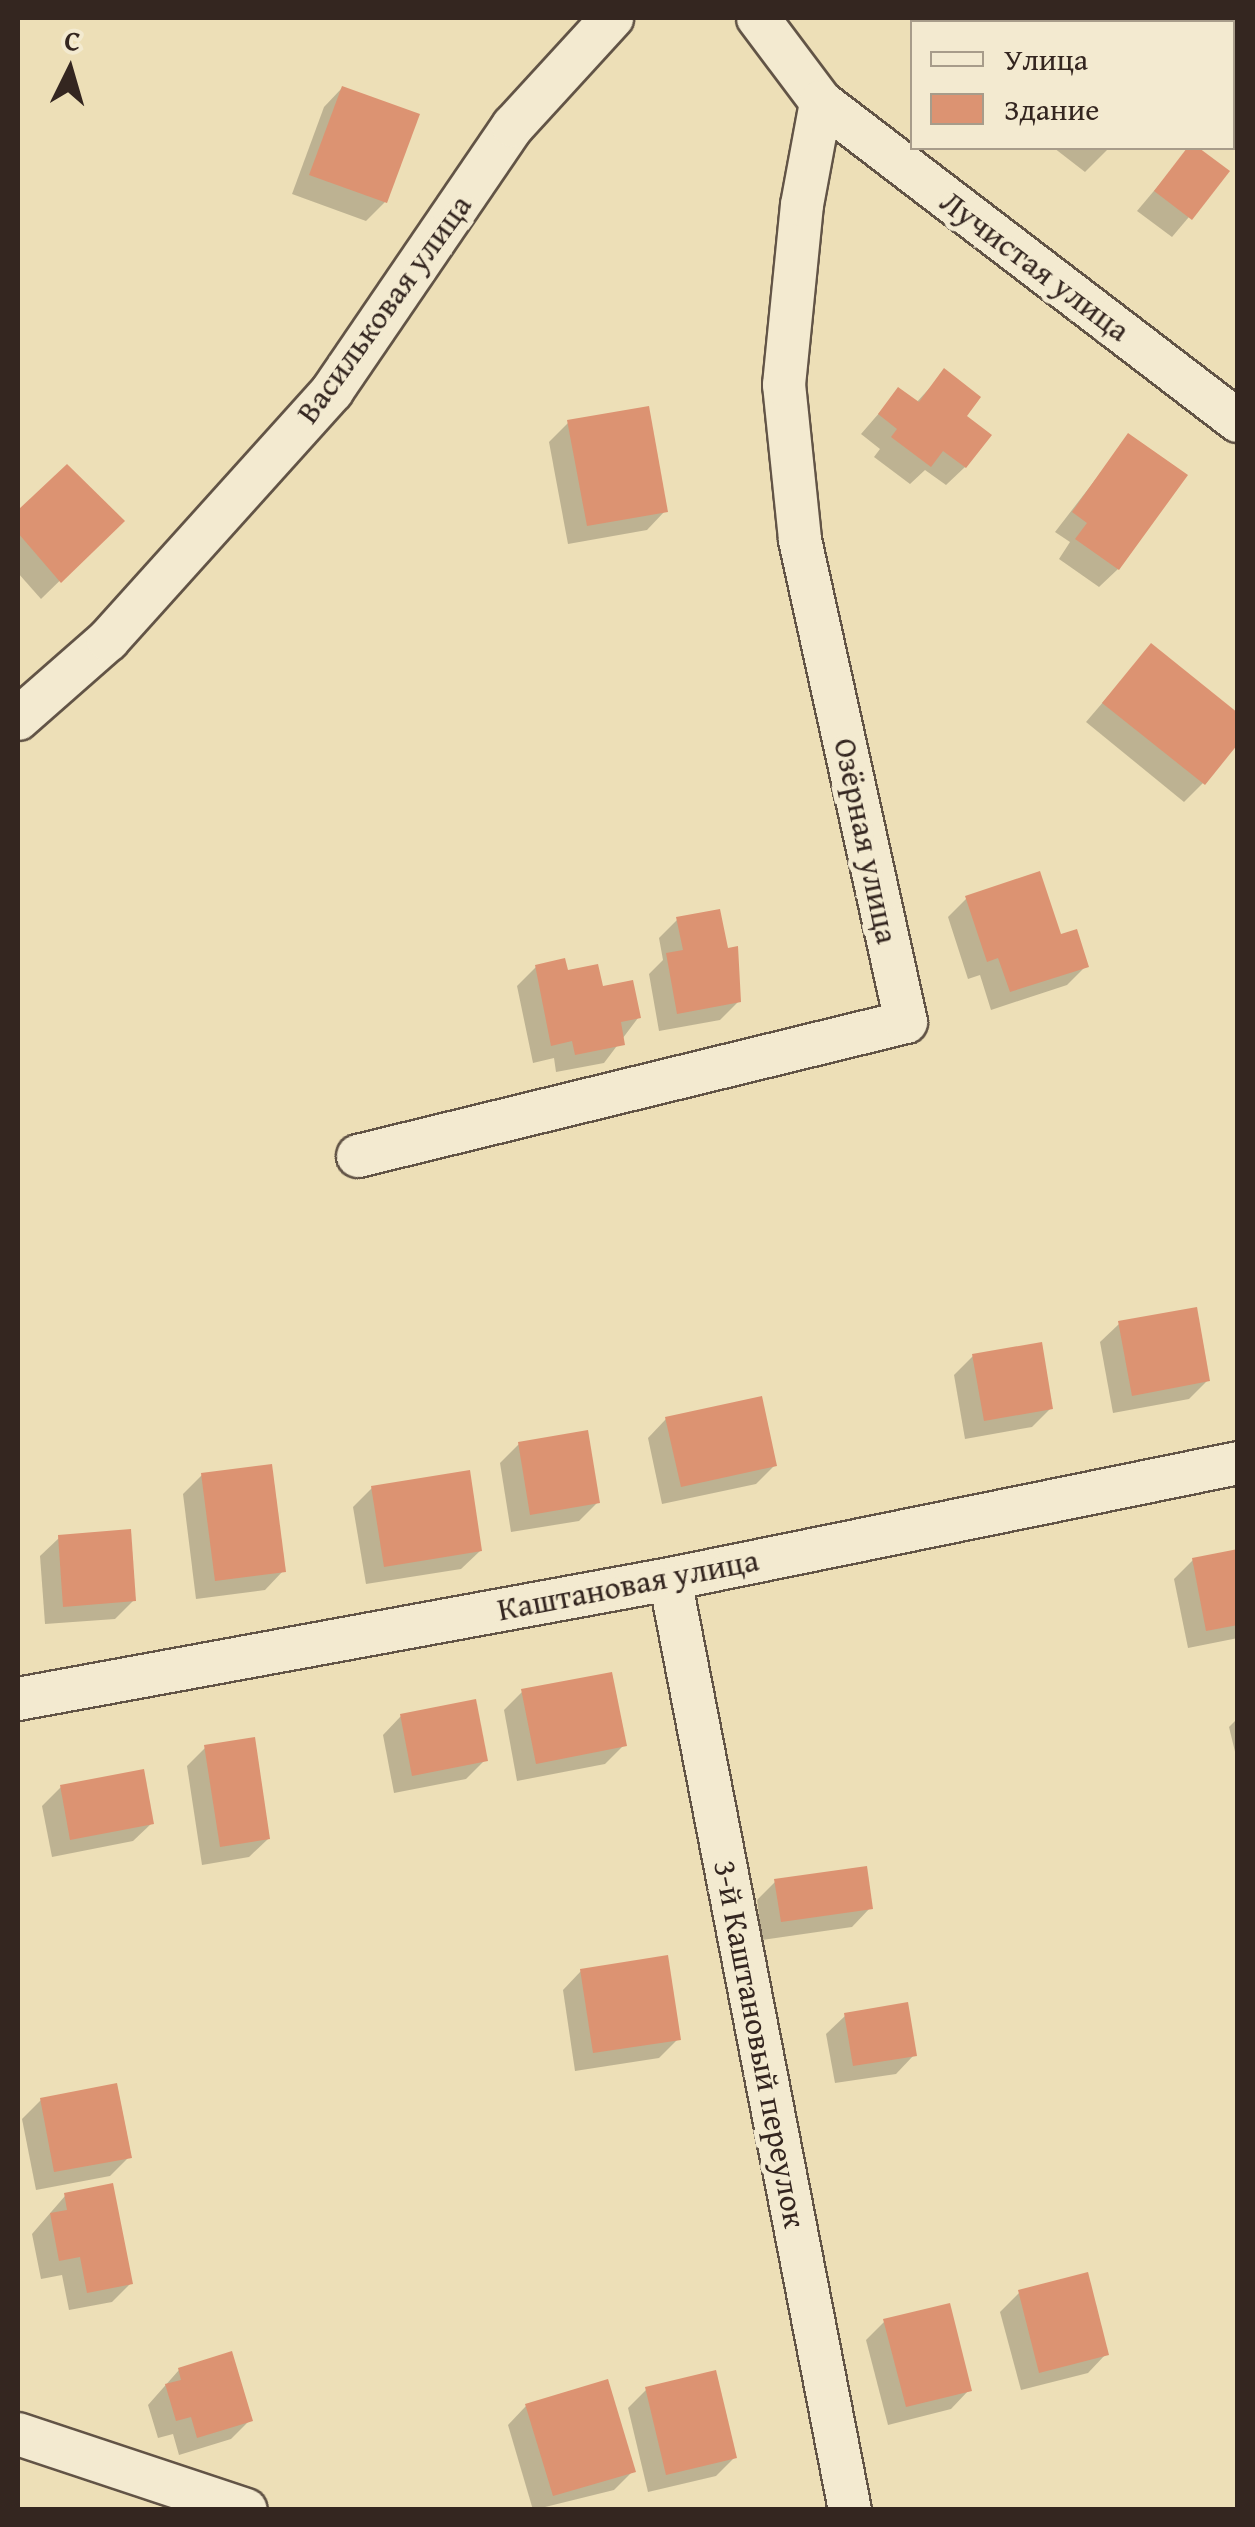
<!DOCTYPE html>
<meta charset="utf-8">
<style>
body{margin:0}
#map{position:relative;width:1255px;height:2527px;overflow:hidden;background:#eddfb7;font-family:"Gentium Book Plus",serif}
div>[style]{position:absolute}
.shadow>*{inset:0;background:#0003}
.building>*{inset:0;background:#dc9372}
.roads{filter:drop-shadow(2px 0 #625446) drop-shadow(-2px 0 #625446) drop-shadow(0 2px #625446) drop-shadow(0 -2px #625446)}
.minor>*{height:42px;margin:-21px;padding:0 21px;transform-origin:21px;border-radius:21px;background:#f3ead0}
span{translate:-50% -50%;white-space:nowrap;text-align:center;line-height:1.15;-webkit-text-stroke:10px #f3ead0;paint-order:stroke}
.street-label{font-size:32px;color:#342620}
.frame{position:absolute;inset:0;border:20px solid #342620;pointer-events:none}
.legend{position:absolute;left:910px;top:20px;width:325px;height:130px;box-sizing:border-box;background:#f3ead0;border:2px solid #a79c8a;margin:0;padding:12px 18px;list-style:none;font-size:30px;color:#342620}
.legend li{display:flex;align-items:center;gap:20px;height:50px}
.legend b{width:50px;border:2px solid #a79c8a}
.north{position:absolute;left:20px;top:20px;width:100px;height:100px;-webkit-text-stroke:8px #f3ead0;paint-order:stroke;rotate:5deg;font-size:28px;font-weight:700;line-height:40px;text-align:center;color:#342620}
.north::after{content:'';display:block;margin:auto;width:35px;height:45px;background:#342620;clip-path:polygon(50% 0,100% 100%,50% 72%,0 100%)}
</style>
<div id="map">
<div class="shadow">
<i style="clip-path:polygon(953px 18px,1041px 18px,1047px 22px,949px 22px)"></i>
<i style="clip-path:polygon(342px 88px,385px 202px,366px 221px,292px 194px,324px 107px)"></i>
<i style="clip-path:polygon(1054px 148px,1109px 148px,1085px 172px)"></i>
<i style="clip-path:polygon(1190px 148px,1227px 172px,1172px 237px,1137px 211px)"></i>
<i style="clip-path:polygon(944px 372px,964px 416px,965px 467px,946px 485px,925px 470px,910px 484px,874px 457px,880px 449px,861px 434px,899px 390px,916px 403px)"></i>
<i style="clip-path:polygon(568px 423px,665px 511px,647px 530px,568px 544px,549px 442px)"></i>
<i style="clip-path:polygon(1129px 436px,1118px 569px,1099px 587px,1059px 559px,1070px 542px,1055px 532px)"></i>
<i style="clip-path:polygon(67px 467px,121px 521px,41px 599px,18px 573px,18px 513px)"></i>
<i style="clip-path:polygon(1151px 646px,1203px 783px,1184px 802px,1086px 722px)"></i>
<i style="clip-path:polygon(967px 898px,1059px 937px,1086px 966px,1067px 985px,991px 1010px,980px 975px,968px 979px,948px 917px)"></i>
<i style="clip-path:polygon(678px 919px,739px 1001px,720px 1020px,659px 1031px,649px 974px,663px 960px,659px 938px)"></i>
<i style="clip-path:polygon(536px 967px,601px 989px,638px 1018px,604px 1063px,556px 1072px,554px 1058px,533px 1063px,517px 986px)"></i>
<i style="clip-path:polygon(1119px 1324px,1208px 1380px,1189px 1399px,1113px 1413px,1100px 1342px)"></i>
<i style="clip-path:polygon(973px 1356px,1051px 1408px,1032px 1427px,965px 1439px,954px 1375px)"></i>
<i style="clip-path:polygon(666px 1419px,775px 1465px,756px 1484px,662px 1504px,648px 1438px)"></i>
<i style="clip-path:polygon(519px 1444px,598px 1502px,579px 1521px,511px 1532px,500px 1463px)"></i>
<i style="clip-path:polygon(202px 1475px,283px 1571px,265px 1590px,196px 1599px,183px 1494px)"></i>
<i style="clip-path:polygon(372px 1488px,480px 1551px,461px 1569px,366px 1584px,353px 1507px)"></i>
<i style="clip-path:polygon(59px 1538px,134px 1600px,115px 1619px,45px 1624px,40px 1556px)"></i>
<i style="clip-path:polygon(1238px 1551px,1238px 1638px,1188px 1648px,1174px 1579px,1193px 1560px)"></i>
<i style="clip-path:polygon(522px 1692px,624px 1745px,605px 1764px,517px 1781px,504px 1710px)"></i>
<i style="clip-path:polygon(401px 1716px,485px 1760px,466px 1779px,394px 1793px,383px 1735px)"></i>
<i style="clip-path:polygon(1238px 1718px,1238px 1764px,1229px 1727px)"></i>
<i style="clip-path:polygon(206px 1747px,268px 1839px,249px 1857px,202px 1865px,187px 1766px)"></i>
<i style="clip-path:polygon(61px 1787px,152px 1823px,133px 1841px,52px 1857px,42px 1806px)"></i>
<i style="clip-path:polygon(775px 1882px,870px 1908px,852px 1927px,762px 1940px,757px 1900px)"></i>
<i style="clip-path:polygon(581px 1971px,678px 2039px,659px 2058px,575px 2071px,563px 1990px)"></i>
<i style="clip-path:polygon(845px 2016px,914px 2055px,896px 2074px,835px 2083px,826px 2034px)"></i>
<i style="clip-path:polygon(41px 2100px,129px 2157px,110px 2176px,36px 2190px,22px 2119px)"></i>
<i style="clip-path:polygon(65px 2196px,131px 2283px,112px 2302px,69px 2310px,62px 2275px,41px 2279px,32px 2234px)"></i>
<i style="clip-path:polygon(1019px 2293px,1106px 2354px,1088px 2373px,1021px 2390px,1000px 2312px)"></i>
<i style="clip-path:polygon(885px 2321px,969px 2390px,951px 2409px,888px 2425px,866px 2340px)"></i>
<i style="clip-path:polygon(179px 2370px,250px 2420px,231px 2439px,179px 2455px,173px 2434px,158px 2438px,148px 2405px)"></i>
<i style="clip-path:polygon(647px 2389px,735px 2457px,716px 2476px,648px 2492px,628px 2408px)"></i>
<i style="clip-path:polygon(526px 2406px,633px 2471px,614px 2490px,533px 2510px,508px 2425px)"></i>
</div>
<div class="building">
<i style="clip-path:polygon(954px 18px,1045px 18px,1051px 22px,950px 22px)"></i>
<i style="clip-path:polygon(342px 86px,420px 114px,387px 203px,309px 175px)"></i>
<i style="clip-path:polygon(1187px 148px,1199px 148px,1230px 171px,1192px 220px,1154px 191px)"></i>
<i style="clip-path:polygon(944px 368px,981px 397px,967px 416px,992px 435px,966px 468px,943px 451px,931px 467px,891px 437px,897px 429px,878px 414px,898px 387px,919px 402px)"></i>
<i style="clip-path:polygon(649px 406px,668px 512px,587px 526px,567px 420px)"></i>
<i style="clip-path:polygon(1128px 433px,1188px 475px,1119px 570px,1075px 539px,1087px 523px,1072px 512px)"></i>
<i style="clip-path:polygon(67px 464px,125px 521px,61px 583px,18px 533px,18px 510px)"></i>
<i style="clip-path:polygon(1151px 643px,1238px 713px,1238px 744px,1205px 785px,1102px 703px)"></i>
<i style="clip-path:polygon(1040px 871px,1061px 934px,1077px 929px,1089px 967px,1010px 992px,998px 958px,987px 962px,965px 896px)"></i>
<i style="clip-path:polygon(720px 909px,728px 948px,738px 946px,741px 1002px,677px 1014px,666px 953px,683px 950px,676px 917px)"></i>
<i style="clip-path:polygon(565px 958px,568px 970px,598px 964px,603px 986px,633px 980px,641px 1018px,621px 1022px,625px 1045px,575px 1055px,572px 1041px,551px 1046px,535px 965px)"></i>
<i style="clip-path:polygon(1197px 1307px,1210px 1381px,1132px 1396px,1118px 1321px)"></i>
<i style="clip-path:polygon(1042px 1342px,1053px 1409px,984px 1421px,972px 1354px)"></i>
<i style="clip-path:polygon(762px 1396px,777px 1466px,681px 1487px,665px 1417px)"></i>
<i style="clip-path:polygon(588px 1430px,600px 1503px,530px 1515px,518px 1442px)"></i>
<i style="clip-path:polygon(272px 1464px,286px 1572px,215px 1581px,201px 1473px)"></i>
<i style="clip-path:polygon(470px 1470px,482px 1551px,384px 1567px,371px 1486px)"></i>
<i style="clip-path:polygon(131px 1529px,136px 1601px,63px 1607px,58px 1535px)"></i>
<i style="clip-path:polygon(1238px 1549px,1238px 1625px,1206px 1631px,1192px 1558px)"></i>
<i style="clip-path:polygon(612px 1672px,627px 1746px,536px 1764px,521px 1689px)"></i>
<i style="clip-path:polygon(476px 1699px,488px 1761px,412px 1776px,400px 1714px)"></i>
<i style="clip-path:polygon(255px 1737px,270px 1839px,220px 1847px,204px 1745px)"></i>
<i style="clip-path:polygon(144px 1769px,154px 1824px,70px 1840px,60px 1785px)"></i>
<i style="clip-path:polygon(867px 1866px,873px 1909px,781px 1922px,774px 1879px)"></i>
<i style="clip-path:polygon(668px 1955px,681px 2040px,593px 2053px,580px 1969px)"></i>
<i style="clip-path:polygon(908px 2002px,917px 2056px,853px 2066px,844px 2013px)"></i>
<i style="clip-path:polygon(117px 2083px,132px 2158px,54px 2172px,40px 2098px)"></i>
<i style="clip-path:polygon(113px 2183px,133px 2284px,87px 2293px,80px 2257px,59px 2261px,50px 2213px,67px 2210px,64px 2193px)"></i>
<i style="clip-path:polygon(1088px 2272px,1109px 2355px,1039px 2373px,1018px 2290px)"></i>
<i style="clip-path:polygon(950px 2303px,972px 2391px,906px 2407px,883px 2319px)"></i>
<i style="clip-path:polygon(232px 2351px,253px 2421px,197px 2438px,191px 2417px,176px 2421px,165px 2384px,181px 2380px,178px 2368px)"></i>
<i style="clip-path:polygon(716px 2370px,737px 2458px,666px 2475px,645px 2387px)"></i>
<i style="clip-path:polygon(608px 2379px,636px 2472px,553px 2496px,525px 2404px)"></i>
</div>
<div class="roads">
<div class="minor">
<i style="left:758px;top:18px;width:105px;rotate:53.1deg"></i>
<i style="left:821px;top:102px;width:525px;rotate:37.42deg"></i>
<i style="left:18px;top:719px;width:120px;rotate:-41.3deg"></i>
<i style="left:108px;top:640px;width:335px;rotate:-48deg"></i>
<i style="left:332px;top:391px;width:321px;rotate:-55.7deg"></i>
<i style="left:513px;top:126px;width:147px;rotate:-47.5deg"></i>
<i style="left:358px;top:1156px;width:564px;rotate:-13.74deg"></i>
<i style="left:906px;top:1022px;width:494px;rotate:-102.4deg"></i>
<i style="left:800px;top:539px;width:155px;rotate:-95.9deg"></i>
<i style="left:784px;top:385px;width:181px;rotate:-84.3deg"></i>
<i style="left:802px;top:205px;width:105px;rotate:-79.5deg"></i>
<i style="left:670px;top:1579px;width:948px;rotate:79.06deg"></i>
<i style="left:18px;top:1699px;width:663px;rotate:-10.43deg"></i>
<i style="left:670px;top:1579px;width:580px;rotate:-11.54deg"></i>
<i style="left:18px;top:2434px;width:240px;rotate:18.4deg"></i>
</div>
</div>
<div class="street-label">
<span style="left:1035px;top:266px;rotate:37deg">Лучистая улица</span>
<span style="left:384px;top:309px;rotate:-54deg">Васильковая улица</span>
<span style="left:866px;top:841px;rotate:78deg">Озёрная улица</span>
<span style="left:628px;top:1585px;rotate:-11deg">Каштановая улица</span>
<span style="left:760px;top:2044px;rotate:79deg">3-й Каштановый переулок</span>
</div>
<div class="frame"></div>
<ul class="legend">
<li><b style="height:12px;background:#f3ead0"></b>Улица</li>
<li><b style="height:28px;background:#dc9372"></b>Здание</li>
</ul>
<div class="north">С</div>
</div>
